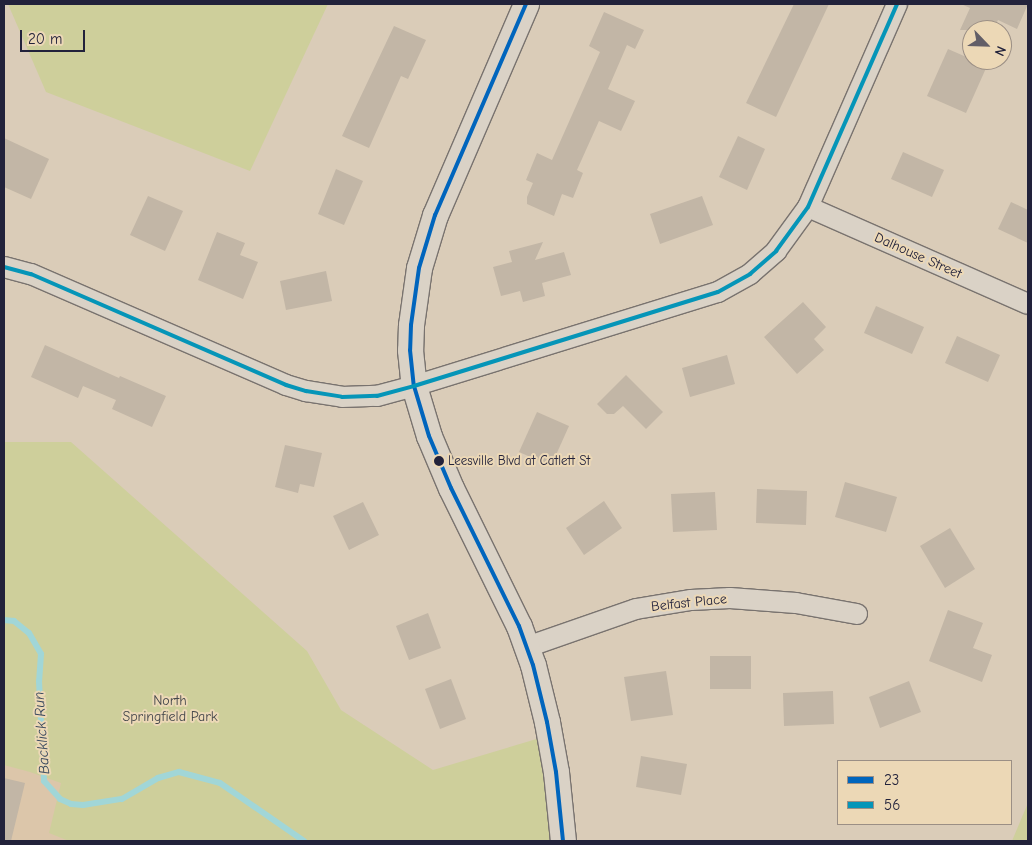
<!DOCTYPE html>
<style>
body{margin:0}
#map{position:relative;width:1032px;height:845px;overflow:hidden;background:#daccb8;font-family:"Comic Neue",sans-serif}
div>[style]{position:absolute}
.built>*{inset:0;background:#dcc6aa}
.green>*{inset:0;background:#cecf9b}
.stream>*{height:6px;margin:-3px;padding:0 3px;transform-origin:3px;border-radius:3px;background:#a1d6d7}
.building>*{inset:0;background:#c2b6a6}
.roads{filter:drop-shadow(1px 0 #79736f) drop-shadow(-1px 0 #79736f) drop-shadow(0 1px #79736f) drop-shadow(0 -1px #79736f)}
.minor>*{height:20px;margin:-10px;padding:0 10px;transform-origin:10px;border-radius:10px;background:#dad2c6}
.tertiary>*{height:25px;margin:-12.5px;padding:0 12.5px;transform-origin:12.5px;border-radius:12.5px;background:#dad2c6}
.bus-1>*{height:4px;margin:-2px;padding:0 2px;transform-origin:2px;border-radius:2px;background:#0065bd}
.bus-2>*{height:4px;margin:-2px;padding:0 2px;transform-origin:2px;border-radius:2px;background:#0595b8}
.dots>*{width:14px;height:14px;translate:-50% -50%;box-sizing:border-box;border:2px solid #ecd8b6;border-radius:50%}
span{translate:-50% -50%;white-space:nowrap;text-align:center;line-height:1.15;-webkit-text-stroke:4px #ecd8b6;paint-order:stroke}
.bus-label{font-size:13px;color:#22223b}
.left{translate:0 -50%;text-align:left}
.street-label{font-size:14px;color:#22223b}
.park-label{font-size:14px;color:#42454a}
.water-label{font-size:15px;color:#37475d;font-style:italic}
.frame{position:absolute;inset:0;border:5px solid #22223b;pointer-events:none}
.legend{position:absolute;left:837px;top:760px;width:175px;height:65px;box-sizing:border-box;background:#ecd8b6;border:1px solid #9b8f85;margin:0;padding:6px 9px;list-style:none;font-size:15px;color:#22223b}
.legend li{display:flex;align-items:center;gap:10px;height:25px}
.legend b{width:25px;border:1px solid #9b8f85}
.north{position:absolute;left:962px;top:20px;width:50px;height:50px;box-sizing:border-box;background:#ecd8b6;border:1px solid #9b8f85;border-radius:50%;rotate:114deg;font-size:14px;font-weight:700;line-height:20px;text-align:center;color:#22223b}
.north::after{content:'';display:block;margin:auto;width:18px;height:22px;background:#625e67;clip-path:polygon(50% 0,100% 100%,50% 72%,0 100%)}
.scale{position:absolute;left:20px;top:30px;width:65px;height:22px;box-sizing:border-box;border:2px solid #22223b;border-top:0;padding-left:6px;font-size:15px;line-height:18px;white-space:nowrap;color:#22223b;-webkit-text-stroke:4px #ecd8b6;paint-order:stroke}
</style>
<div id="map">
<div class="built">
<i style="clip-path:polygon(4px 697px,246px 841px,4px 841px)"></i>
</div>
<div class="green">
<i style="clip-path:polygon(8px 4px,328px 4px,250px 171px,46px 92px)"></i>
<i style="clip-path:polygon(4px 442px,71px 442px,307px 651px,341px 710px,433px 770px,550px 735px,561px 841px,69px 841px,49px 833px,61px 783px,30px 772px,4px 765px)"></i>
<i style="clip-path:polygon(1028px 803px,1028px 841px,1012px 841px,1022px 817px)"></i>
</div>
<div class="stream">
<i style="left:4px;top:620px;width:10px;rotate:6deg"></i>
<i style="left:14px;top:621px;width:19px;rotate:39deg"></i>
<i style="left:29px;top:633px;width:24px;rotate:60deg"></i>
<i style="left:41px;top:654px;width:27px;rotate:94deg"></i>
<i style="left:39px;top:681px;width:100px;rotate:87.1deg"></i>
<i style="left:44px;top:781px;width:24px;rotate:48deg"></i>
<i style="left:60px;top:799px;width:12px;rotate:24deg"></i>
<i style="left:71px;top:804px;width:12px;rotate:5deg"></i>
<i style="left:83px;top:805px;width:39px;rotate:-9deg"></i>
<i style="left:122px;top:799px;width:42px;rotate:-30.3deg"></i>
<i style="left:158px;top:778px;width:22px;rotate:-16deg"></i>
<i style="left:179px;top:772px;width:42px;rotate:15deg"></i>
<i style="left:220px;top:783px;width:102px;rotate:34.6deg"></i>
</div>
<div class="building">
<i style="clip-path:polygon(794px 4px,829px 4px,776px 117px,746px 103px)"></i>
<i style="clip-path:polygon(961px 4px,1028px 4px,1017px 29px,998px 20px,993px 30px,960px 30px,970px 8px)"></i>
<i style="clip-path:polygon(604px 12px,644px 30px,635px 49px,627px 45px,608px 89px,635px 101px,621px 131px,599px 121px,577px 170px,583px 173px,573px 198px,562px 194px,554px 216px,527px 204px,527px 197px,533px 183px,526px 180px,537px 153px,552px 160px,600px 52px,589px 46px)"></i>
<i style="clip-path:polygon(394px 26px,426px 40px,408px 79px,401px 76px,369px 148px,342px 136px)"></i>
<i style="clip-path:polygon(948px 49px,987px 66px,966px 113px,927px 96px)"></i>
<i style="clip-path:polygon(738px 136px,765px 149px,747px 190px,719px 177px)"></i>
<i style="clip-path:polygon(4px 138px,49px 159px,31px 199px,4px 187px)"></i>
<i style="clip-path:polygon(903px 152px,944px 170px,932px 197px,891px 179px)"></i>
<i style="clip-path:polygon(336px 169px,363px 181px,344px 225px,318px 214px)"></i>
<i style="clip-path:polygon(148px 196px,183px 211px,165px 251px,130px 235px)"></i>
<i style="clip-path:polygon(702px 196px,713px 225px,660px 244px,650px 214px)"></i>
<i style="clip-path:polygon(1011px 202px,1028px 210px,1028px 243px,998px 229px)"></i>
<i style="clip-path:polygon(217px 232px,245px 243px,240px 255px,258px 262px,243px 299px,198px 280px)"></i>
<i style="clip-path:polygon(543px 242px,535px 260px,564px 252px,571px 275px,542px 283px,545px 296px,523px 302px,520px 291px,501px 296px,493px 267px,512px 262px,509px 251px)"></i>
<i style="clip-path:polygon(326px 271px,332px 301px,286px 310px,280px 281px)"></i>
<i style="clip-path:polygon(803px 302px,826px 327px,814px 339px,824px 350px,797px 374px,764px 337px)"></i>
<i style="clip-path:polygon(876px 306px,924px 327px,912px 354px,864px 333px)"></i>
<i style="clip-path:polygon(957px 336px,1000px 355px,988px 382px,945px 363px)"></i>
<i style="clip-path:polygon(45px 345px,119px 378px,120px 376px,166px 396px,152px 427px,112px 409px,116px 400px,83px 386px,78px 398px,31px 377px)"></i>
<i style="clip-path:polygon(727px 355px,735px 384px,690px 397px,682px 368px)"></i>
<i style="clip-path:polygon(626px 375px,663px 412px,646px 429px,623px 406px,614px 414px,607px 414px,597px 404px)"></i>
<i style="clip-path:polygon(537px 412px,569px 426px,551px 466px,519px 452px)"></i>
<i style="clip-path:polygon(285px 445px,322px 453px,314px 487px,300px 484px,298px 493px,275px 487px)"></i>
<i style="clip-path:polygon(845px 482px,897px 497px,886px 532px,835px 517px)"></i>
<i style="clip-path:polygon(757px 489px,807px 491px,806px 525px,756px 523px)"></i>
<i style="clip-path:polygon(715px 492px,717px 530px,673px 532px,671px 494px)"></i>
<i style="clip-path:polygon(604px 501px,622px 528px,584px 555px,566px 528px)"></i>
<i style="clip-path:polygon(363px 502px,379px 535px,349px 550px,333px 516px)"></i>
<i style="clip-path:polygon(950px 528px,975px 569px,945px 588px,920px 546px)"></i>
<i style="clip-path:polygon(948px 610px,983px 623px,973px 648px,992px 655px,982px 682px,929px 661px)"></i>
<i style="clip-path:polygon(428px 613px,441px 648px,409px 660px,396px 626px)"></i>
<i style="clip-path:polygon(710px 656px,751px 656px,751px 689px,710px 689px)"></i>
<i style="clip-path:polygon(666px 671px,673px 715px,631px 721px,624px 677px)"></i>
<i style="clip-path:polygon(451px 679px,466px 719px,440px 729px,425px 689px)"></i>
<i style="clip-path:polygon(909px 681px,921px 712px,880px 728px,869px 697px)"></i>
<i style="clip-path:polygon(833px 691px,834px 724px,784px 726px,783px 693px)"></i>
<i style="clip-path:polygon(641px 756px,687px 764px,681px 795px,636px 787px)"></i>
<i style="clip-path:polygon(4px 778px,25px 783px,11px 841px,4px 841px)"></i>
</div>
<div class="roads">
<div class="minor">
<i style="left:808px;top:207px;width:240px;rotate:23.8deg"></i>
<i style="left:4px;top:267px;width:28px;rotate:15deg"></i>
<i style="left:31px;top:274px;width:278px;rotate:23.5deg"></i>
<i style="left:286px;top:385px;width:21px;rotate:17deg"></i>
<i style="left:306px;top:391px;width:36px;rotate:9deg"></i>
<i style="left:342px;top:397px;width:35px;rotate:-2deg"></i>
<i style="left:377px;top:396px;width:38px;rotate:-15deg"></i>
<i style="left:414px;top:386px;width:318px;rotate:-17.2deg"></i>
<i style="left:718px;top:292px;width:37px;rotate:-29deg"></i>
<i style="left:750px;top:274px;width:35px;rotate:-41deg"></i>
<i style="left:776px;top:251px;width:54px;rotate:-54deg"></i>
<i style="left:808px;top:207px;width:222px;rotate:-66.3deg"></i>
<i style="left:527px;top:647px;width:115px;rotate:-19.2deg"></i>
<i style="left:636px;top:609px;width:56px;rotate:-9.3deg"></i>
<i style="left:691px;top:600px;width:39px;rotate:-3deg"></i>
<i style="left:730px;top:598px;width:66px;rotate:4.3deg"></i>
<i style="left:796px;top:603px;width:62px;rotate:10.2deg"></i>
</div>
<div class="tertiary">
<i style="left:526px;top:4px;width:230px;rotate:113.3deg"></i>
<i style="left:435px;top:215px;width:55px;rotate:106.8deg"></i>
<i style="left:419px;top:268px;width:58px;rotate:98deg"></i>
<i style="left:411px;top:325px;width:25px;rotate:92deg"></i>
<i style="left:410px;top:350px;width:36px;rotate:84deg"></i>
<i style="left:414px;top:386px;width:52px;rotate:73.3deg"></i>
<i style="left:429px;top:436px;width:56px;rotate:67.1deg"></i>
<i style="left:451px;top:488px;width:154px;rotate:63.8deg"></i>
<i style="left:519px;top:626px;width:41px;rotate:70.3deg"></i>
<i style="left:533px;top:665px;width:59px;rotate:76.2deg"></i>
<i style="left:547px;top:722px;width:51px;rotate:79.8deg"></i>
<i style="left:556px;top:772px;width:69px;rotate:84.2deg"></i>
</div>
</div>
<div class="bus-1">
<i style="left:526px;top:4px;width:230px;rotate:113.3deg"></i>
<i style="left:435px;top:215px;width:55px;rotate:106.8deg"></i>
<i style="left:419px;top:268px;width:58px;rotate:98deg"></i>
<i style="left:411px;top:325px;width:25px;rotate:92deg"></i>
<i style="left:410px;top:350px;width:36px;rotate:84deg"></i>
<i style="left:414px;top:386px;width:52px;rotate:73.3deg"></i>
<i style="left:429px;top:436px;width:56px;rotate:67.1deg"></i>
<i style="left:451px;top:488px;width:154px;rotate:63.8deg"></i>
<i style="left:519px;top:626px;width:41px;rotate:70.3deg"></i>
<i style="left:533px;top:665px;width:59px;rotate:76.2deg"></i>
<i style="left:547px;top:722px;width:51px;rotate:79.8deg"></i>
<i style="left:556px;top:772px;width:69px;rotate:84.2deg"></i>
</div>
<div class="bus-2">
<i style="left:4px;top:267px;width:28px;rotate:15deg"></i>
<i style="left:31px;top:274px;width:278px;rotate:23.5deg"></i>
<i style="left:286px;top:385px;width:21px;rotate:17deg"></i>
<i style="left:306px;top:391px;width:36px;rotate:9deg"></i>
<i style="left:342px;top:397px;width:35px;rotate:-2deg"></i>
<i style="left:377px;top:396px;width:38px;rotate:-15deg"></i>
<i style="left:414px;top:386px;width:318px;rotate:-17.2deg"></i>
<i style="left:718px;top:292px;width:37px;rotate:-29deg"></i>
<i style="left:750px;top:274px;width:35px;rotate:-41deg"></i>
<i style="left:776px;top:251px;width:54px;rotate:-54deg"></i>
<i style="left:808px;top:207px;width:222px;rotate:-66.3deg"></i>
</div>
<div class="dots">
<i style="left:439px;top:461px;background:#22223b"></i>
</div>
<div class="bus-label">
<span class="left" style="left:448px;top:461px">Leesville Blvd at Catlett St</span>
</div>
<div class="street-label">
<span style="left:918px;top:256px;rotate:24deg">Dalhouse Street</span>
<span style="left:689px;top:603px;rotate:-6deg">Belfast Place</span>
</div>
<div class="park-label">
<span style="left:170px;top:709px">North<br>Springfield Park</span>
</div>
<div class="water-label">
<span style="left:42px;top:733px;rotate:-94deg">Backlick Run</span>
</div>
<div class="frame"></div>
<ul class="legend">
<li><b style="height:6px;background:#0065bd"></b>23</li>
<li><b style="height:6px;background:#0595b8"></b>56</li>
</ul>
<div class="north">N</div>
<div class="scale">20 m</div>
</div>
